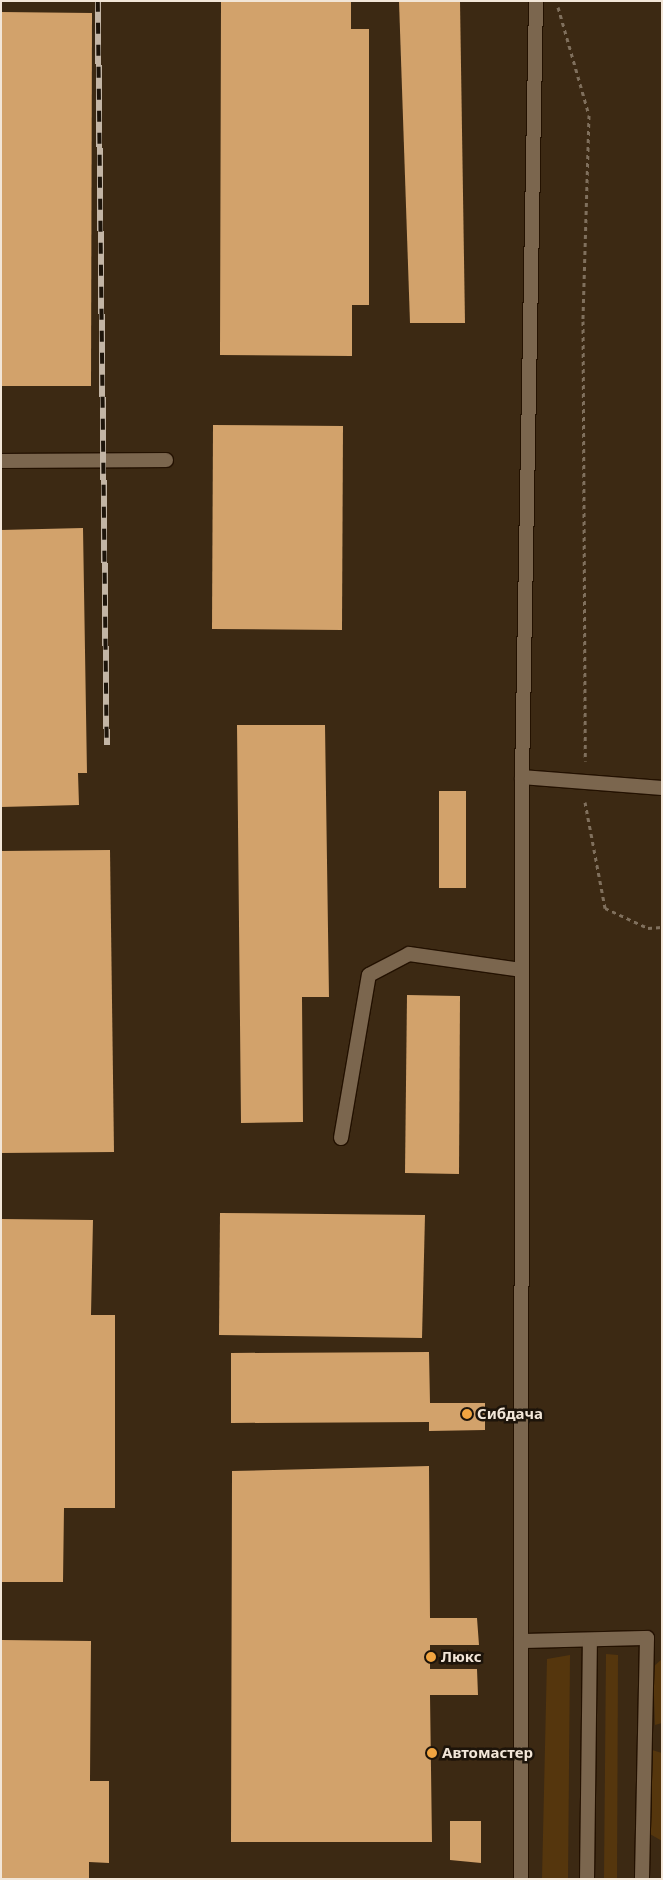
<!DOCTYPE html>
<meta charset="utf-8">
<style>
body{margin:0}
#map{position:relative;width:663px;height:1880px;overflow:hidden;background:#3c2913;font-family:"Noto Sans",sans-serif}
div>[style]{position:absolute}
.green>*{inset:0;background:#55360d}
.building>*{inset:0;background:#d2a26b}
.path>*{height:3px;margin-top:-1.5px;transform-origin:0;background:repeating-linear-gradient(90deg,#80705d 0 4px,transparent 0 8px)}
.roads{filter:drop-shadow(1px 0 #231100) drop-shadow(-1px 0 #231100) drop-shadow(0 1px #231100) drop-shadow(0 -1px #231100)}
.service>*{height:14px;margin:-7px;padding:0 7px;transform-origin:7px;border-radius:7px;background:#7b664e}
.minor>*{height:14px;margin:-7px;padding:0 7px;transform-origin:7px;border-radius:7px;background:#7b664e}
.rail>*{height:5.5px;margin-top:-2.75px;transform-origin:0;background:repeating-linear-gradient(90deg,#1d140a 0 11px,#c3b5a5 0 22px);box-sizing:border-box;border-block:1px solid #c3b5a5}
.dots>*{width:14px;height:14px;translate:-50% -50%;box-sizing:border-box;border:2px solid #1d140a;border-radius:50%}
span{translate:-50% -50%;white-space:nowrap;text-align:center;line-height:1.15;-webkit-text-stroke:5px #1d140a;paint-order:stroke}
.poi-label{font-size:15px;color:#f2e6d8;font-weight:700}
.left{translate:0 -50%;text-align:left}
.frame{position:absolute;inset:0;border:2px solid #f2e6d8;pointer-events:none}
</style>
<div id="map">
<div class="green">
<i style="clip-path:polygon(606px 1654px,618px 1655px,617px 1879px,604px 1879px)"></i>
<i style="clip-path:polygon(570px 1655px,568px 1879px,542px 1879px,547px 1659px)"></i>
<i style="clip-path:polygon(662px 1659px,662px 1723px,655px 1725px,653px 1667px)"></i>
<i style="clip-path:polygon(652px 1750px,662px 1753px,662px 1841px,650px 1834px)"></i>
</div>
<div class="building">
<i style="clip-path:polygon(221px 1px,351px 1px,351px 29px,369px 29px,369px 305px,352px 305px,352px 356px,220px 355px)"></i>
<i style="clip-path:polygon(399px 1px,460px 1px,465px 323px,410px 323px)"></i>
<i style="clip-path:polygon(1px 12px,92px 13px,91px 386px,1px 386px)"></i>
<i style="clip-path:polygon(213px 425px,343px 426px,342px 630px,212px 629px)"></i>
<i style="clip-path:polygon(83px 528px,87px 773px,78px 773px,79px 805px,1px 807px,1px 530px)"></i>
<i style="clip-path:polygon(237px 725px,325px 725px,329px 997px,302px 997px,303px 1122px,241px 1123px)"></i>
<i style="clip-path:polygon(439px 791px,466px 791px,466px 888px,439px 888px)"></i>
<i style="clip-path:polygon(110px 850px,114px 1152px,1px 1153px,1px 851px)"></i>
<i style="clip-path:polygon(407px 995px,460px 996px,459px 1174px,405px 1173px)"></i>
<i style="clip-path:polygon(220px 1213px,425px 1215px,422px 1338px,219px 1335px)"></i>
<i style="clip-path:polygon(1px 1219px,93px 1220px,91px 1315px,115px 1315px,115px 1508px,64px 1508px,63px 1582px,1px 1582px)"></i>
<i style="clip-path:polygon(429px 1352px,430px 1403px,485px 1403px,485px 1430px,429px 1431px,429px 1422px,231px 1423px,231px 1353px)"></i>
<i style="clip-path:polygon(429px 1466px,430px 1618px,477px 1618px,479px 1645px,430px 1645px,430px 1669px,477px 1669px,478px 1695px,430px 1695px,432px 1842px,231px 1842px,232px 1471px)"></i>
<i style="clip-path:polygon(1px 1640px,91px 1641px,90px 1781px,109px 1781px,109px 1863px,89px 1862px,89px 1879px,1px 1879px)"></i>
<i style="clip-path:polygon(450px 1821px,481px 1821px,481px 1863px,450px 1860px)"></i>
</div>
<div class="path">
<i style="left:558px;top:7px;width:112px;rotate:74deg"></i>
<i style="left:589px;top:115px;width:206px;rotate:91.7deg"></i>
<i style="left:583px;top:321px;width:440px;rotate:89.7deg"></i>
<i style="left:585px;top:802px;width:108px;rotate:79.3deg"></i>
<i style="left:605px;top:908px;width:47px;rotate:24.9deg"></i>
<i style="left:648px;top:928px;width:14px;rotate:-4deg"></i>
</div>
<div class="roads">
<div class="service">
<i style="left:1px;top:461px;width:165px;rotate:-0.3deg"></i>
<i style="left:522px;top:777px;width:140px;rotate:4.5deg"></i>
<i style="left:341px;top:1138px;width:165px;rotate:-80.3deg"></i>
<i style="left:369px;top:975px;width:45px;rotate:-27.7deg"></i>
<i style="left:409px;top:954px;width:113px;rotate:8.1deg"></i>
<i style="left:521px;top:1641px;width:126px;rotate:-1.4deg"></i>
<i style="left:647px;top:1638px;width:241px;rotate:91.2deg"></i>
<i style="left:587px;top:1879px;width:238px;rotate:-89.3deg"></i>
</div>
<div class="minor">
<i style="left:521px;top:1879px;width:1102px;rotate:-89.95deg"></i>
<i style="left:522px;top:777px;width:776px;rotate:-88.97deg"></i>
</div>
</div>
<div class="rail">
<i style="left:98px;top:1px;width:744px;rotate:89.31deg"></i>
</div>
<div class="dots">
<i style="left:467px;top:1414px;background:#f2a541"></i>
<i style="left:431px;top:1657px;background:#f2a541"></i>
<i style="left:432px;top:1753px;background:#f2a541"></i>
</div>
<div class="poi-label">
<span class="left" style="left:477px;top:1414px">Сибдача</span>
<span class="left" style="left:441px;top:1657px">Люкс</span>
<span class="left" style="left:442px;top:1753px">Автомастер</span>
</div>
<div class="frame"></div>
</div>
